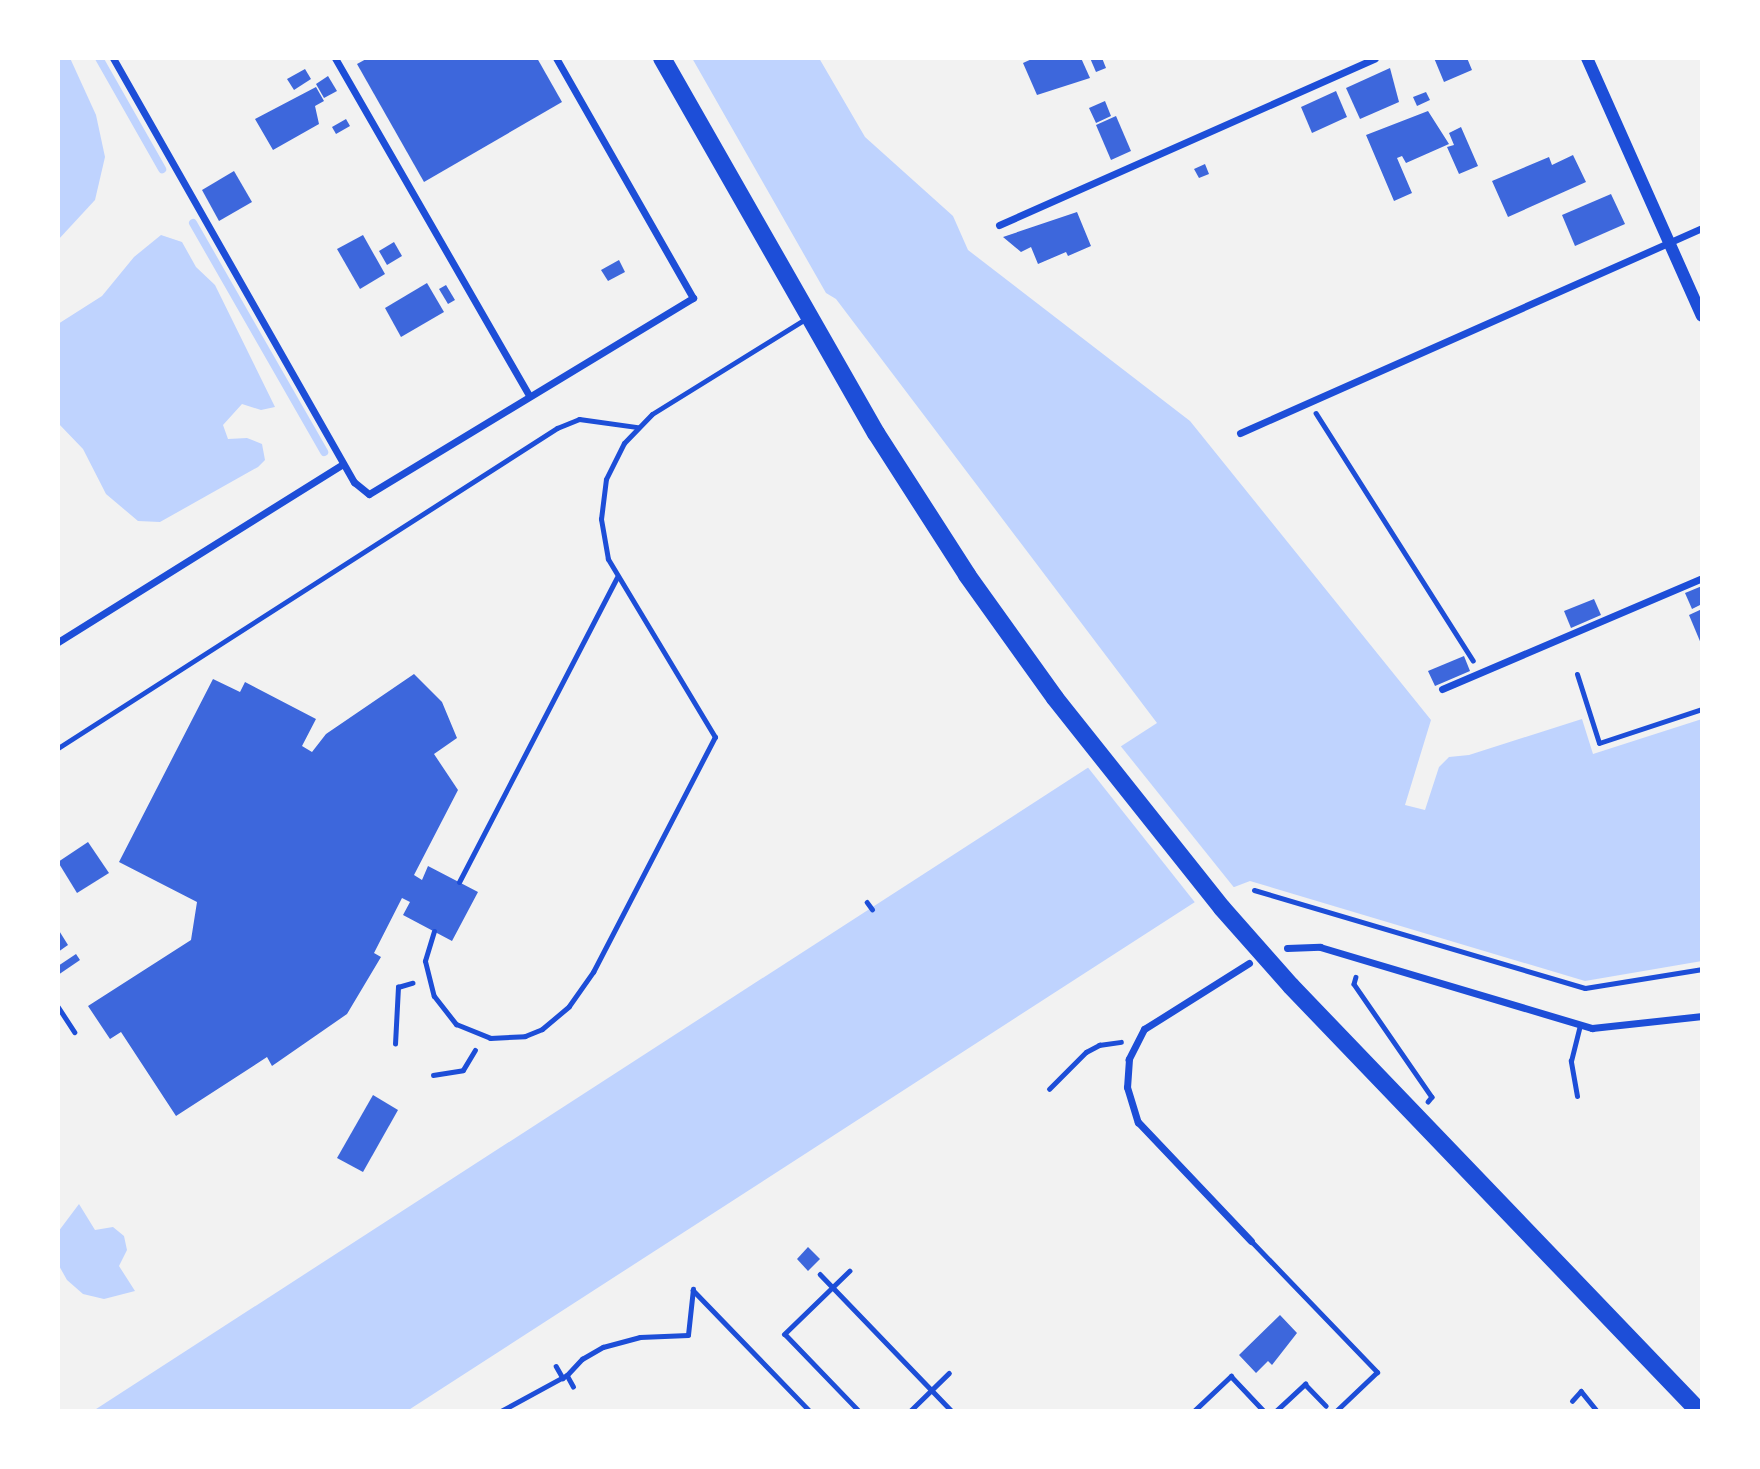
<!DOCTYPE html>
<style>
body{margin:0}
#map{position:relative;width:1760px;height:1469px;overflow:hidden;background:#f2f2f2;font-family:Karla,sans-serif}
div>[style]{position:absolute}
.water>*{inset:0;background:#bfd3fe}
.pier>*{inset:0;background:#f2f2f2}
.stream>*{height:8px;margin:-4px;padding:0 4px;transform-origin:4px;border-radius:4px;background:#bfd3fe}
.building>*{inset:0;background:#3d67dc}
.path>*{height:4.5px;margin:-2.25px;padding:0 2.25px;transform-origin:2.25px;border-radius:2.25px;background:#1d4ed8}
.service>*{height:5px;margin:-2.5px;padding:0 2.5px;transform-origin:2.5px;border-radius:2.5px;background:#1d4ed8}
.minor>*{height:7px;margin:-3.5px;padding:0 3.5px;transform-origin:3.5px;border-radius:3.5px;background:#1d4ed8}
.tertiary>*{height:12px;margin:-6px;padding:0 6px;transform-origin:6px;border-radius:6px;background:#1d4ed8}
.primary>*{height:18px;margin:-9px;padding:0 9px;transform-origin:9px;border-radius:9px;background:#1d4ed8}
span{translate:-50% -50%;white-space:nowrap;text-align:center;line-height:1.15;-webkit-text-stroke:6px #fff;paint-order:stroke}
.frame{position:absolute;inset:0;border:60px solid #fff;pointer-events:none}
</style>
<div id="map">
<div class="water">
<i style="clip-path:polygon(58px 58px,70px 58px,96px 115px,105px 157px,95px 200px,58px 240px)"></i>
<i style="clip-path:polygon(692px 58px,819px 58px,865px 137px,953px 216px,968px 250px,1190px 421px,1431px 720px,1405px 805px,1425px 810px,1439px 767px,1449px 757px,1469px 755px,1582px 719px,1593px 754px,1702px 719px,1702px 961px,1585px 981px,1250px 881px,1195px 902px,407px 1411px,93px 1411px,1157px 723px,836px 299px,826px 293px)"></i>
<i style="clip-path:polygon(161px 235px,182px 242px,196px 267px,215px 285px,275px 407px,261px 410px,242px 404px,223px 425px,228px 439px,247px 438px,262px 444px,265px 460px,258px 467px,160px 522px,138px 521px,106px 494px,83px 449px,58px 423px,58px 324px,102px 296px,134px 257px)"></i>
<i style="clip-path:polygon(79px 1204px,95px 1230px,113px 1227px,124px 1236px,127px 1250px,119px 1266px,135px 1291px,104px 1299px,83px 1294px,67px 1280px,58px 1264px,58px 1232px)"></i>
</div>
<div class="pier">
<i style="clip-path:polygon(1119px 744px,1236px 890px,1197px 905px,1086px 765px)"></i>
</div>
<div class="stream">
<i style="left:99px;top:58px;width:128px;rotate:60.4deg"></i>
<i style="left:193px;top:223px;width:264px;rotate:60.2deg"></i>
</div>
<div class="building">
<i style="clip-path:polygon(368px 58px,537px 58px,562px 102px,424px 182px,357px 64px)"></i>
<i style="clip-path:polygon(1034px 58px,1081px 58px,1090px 78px,1037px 95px,1023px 63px)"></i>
<i style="clip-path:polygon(1090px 58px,1102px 58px,1106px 68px,1096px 72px)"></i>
<i style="clip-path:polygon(1434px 58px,1467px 58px,1472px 70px,1444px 82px)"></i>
<i style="clip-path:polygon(1390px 68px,1399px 102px,1360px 119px,1346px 88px)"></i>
<i style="clip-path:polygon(305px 69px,311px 79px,294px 90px,287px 79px)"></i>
<i style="clip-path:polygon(328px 76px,337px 91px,324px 98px,316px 84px)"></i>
<i style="clip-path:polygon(316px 87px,324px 101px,315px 106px,319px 124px,273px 150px,255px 119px)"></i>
<i style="clip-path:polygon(1336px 91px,1347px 117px,1312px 133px,1301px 107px)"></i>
<i style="clip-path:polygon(1426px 92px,1430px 100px,1417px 106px,1413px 97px)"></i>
<i style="clip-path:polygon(1105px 101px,1111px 116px,1096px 123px,1089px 108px)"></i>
<i style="clip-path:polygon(1428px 111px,1449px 144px,1406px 163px,1402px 156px,1397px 158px,1412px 193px,1394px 201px,1366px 135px)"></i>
<i style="clip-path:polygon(1116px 116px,1131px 151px,1111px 160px,1096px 125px)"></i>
<i style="clip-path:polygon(346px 119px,350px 126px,336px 134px,332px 127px)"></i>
<i style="clip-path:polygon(1461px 127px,1478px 166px,1459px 174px,1447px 147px,1454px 145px,1449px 133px)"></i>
<i style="clip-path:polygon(1573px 155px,1586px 182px,1508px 217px,1492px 181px,1549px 157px,1552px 165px)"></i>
<i style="clip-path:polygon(1205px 164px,1209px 174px,1199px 178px,1194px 169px)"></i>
<i style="clip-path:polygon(234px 171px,252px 202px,219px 221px,202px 190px)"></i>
<i style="clip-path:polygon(1611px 194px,1625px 224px,1575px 246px,1562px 215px)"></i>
<i style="clip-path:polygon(1077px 212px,1091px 246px,1068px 256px,1066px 252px,1038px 264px,1031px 247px,1021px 252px,1003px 237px)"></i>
<i style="clip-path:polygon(363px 235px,385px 274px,360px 289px,337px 249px)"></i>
<i style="clip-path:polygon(394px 242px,402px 256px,387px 265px,379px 251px)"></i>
<i style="clip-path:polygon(619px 260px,625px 272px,608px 281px,601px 270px)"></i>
<i style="clip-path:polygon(427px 283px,444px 312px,401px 337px,385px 308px)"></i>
<i style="clip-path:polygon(446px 285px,455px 300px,448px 304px,439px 289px)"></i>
<i style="clip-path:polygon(1702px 586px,1702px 604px,1692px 609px,1685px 593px)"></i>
<i style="clip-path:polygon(1594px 599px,1601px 615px,1571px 628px,1564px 611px)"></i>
<i style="clip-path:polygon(1702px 609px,1702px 646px,1689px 615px)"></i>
<i style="clip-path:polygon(1464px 656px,1470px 671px,1435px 686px,1428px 671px)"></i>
<i style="clip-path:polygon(414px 674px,442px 702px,457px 738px,434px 754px,458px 790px,414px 875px,422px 880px,428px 866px,478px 892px,452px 941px,403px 915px,410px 902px,402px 898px,374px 953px,381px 957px,347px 1014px,272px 1066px,267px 1057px,176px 1116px,121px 1032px,110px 1039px,88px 1006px,191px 940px,197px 902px,119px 862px,213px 679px,240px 692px,245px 682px,316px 719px,302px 746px,312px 752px,326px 734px)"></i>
<i style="clip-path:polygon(88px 842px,109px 873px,77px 893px,58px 862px)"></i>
<i style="clip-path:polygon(58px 929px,68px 945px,58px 952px)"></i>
<i style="clip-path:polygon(76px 954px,80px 960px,58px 975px,58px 966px)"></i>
<i style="clip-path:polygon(373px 1095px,398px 1110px,363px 1172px,337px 1158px)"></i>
<i style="clip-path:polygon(808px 1247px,820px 1259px,808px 1271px,797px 1259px)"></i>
<i style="clip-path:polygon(1280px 1315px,1297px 1333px,1272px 1365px,1268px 1361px,1256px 1373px,1239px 1355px)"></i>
</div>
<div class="path">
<i style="left:1316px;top:413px;width:293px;rotate:57.6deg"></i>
<i style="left:867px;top:902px;width:9px;rotate:54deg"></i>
<i style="left:1356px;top:977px;width:7px;rotate:106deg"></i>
<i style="left:1354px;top:984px;width:137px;rotate:55.4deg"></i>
<i style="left:1432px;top:1097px;width:6px;rotate:129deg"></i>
<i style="left:395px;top:1044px;width:57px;rotate:-87deg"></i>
<i style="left:398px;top:987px;width:15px;rotate:-16deg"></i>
<i style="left:433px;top:1075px;width:30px;rotate:-9deg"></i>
<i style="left:463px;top:1070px;width:23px;rotate:-59deg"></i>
<i style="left:1049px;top:1089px;width:52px;rotate:-45deg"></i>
<i style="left:1086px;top:1052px;width:15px;rotate:-28deg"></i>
<i style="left:1099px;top:1045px;width:22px;rotate:-8deg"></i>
<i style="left:850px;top:1271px;width:91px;rotate:135.9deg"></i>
<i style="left:785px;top:1334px;width:107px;rotate:46.1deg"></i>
<i style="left:820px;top:1274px;width:190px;rotate:46.1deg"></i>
<i style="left:693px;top:1290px;width:168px;rotate:46deg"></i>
<i style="left:556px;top:1366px;width:14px;rotate:60deg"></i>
<i style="left:567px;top:1375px;width:13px;rotate:61deg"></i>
<i style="left:1572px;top:1401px;width:13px;rotate:-48deg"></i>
<i style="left:1581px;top:1391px;width:26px;rotate:51deg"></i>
<i style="left:501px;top:1411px;width:75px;rotate:-28.6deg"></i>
<i style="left:567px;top:1375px;width:22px;rotate:-47deg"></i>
<i style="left:582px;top:1359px;width:24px;rotate:-30deg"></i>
<i style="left:603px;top:1347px;width:38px;rotate:-15deg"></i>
<i style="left:640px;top:1337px;width:48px;rotate:-2.4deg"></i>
<i style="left:688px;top:1335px;width:46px;rotate:-83.8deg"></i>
<i style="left:910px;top:1411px;width:54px;rotate:-44.3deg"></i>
<i style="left:1194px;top:1411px;width:51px;rotate:-43.4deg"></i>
<i style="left:1231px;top:1376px;width:48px;rotate:46.7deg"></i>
<i style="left:1276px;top:1411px;width:40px;rotate:-43deg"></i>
<i style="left:1305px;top:1384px;width:30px;rotate:46deg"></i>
</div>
<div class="service">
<i style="left:1577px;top:674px;width:72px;rotate:72.3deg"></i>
<i style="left:1599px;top:743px;width:108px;rotate:-18.3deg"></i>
<i style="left:58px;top:748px;width:593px;rotate:-32.67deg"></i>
<i style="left:557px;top:428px;width:24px;rotate:-22deg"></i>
<i style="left:579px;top:419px;width:59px;rotate:7.9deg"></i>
<i style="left:459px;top:882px;width:343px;rotate:-62.6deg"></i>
<i style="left:1254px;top:890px;width:345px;rotate:16.5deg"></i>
<i style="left:1585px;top:988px;width:119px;rotate:-9.2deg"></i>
<i style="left:434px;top:931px;width:31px;rotate:107deg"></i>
<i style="left:425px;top:961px;width:36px;rotate:76deg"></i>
<i style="left:434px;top:996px;width:36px;rotate:52deg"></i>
<i style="left:456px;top:1024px;width:37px;rotate:22deg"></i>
<i style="left:490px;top:1038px;width:35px;rotate:-3deg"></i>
<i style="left:525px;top:1036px;width:18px;rotate:-22deg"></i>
<i style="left:542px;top:1029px;width:35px;rotate:-40deg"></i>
<i style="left:569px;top:1006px;width:42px;rotate:-54.8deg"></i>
<i style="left:593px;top:972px;width:265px;rotate:-62.6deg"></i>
<i style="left:715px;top:737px;width:208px;rotate:-121deg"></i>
<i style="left:608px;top:559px;width:41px;rotate:-99.9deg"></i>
<i style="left:601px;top:519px;width:40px;rotate:-82.9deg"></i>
<i style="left:606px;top:479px;width:40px;rotate:-63.4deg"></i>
<i style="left:624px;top:443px;width:40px;rotate:-46deg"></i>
<i style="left:652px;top:414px;width:182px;rotate:-31.8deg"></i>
<i style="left:58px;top:1007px;width:30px;rotate:57deg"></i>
<i style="left:1577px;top:1096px;width:36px;rotate:-100deg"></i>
<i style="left:1571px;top:1061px;width:37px;rotate:-76deg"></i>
<i style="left:1251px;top:1241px;width:182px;rotate:46.1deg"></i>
<i style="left:1377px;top:1372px;width:57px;rotate:136.4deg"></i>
</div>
<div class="minor">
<i style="left:113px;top:58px;width:488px;rotate:60.4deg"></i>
<i style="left:354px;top:482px;width:19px;rotate:39deg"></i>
<i style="left:369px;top:494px;width:379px;rotate:-31.2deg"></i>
<i style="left:693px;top:298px;width:276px;rotate:-119.7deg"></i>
<i style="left:335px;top:58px;width:390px;rotate:60.1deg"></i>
<i style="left:999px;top:225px;width:411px;rotate:-23.9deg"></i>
<i style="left:1240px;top:433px;width:505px;rotate:-23.93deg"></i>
<i style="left:58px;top:642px;width:336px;rotate:-32deg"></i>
<i style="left:1442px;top:689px;width:283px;rotate:-23.1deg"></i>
<i style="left:1287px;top:948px;width:33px;rotate:-2deg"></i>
<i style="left:1320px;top:947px;width:284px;rotate:16.6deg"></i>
<i style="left:1592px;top:1028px;width:111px;rotate:-6.2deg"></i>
<i style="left:1249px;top:963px;width:124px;rotate:147.8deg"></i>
<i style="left:1144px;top:1029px;width:34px;rotate:117deg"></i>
<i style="left:1129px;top:1059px;width:28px;rotate:94deg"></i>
<i style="left:1127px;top:1087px;width:37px;rotate:73deg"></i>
<i style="left:1138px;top:1122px;width:164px;rotate:46.5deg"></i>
</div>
<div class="tertiary">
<i style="left:1587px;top:58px;width:282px;rotate:66deg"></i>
</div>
<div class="primary">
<i style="left:662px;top:58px;width:432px;rotate:60.3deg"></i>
<i style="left:876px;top:433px;width:169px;rotate:57.3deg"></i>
<i style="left:967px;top:575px;width:151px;rotate:54.4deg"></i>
<i style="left:1055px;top:698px;width:268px;rotate:51.5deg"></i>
<i style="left:1222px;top:908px;width:104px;rotate:48.5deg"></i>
<i style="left:1291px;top:986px;width:589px;rotate:46.17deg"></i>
</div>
<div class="frame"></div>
</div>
